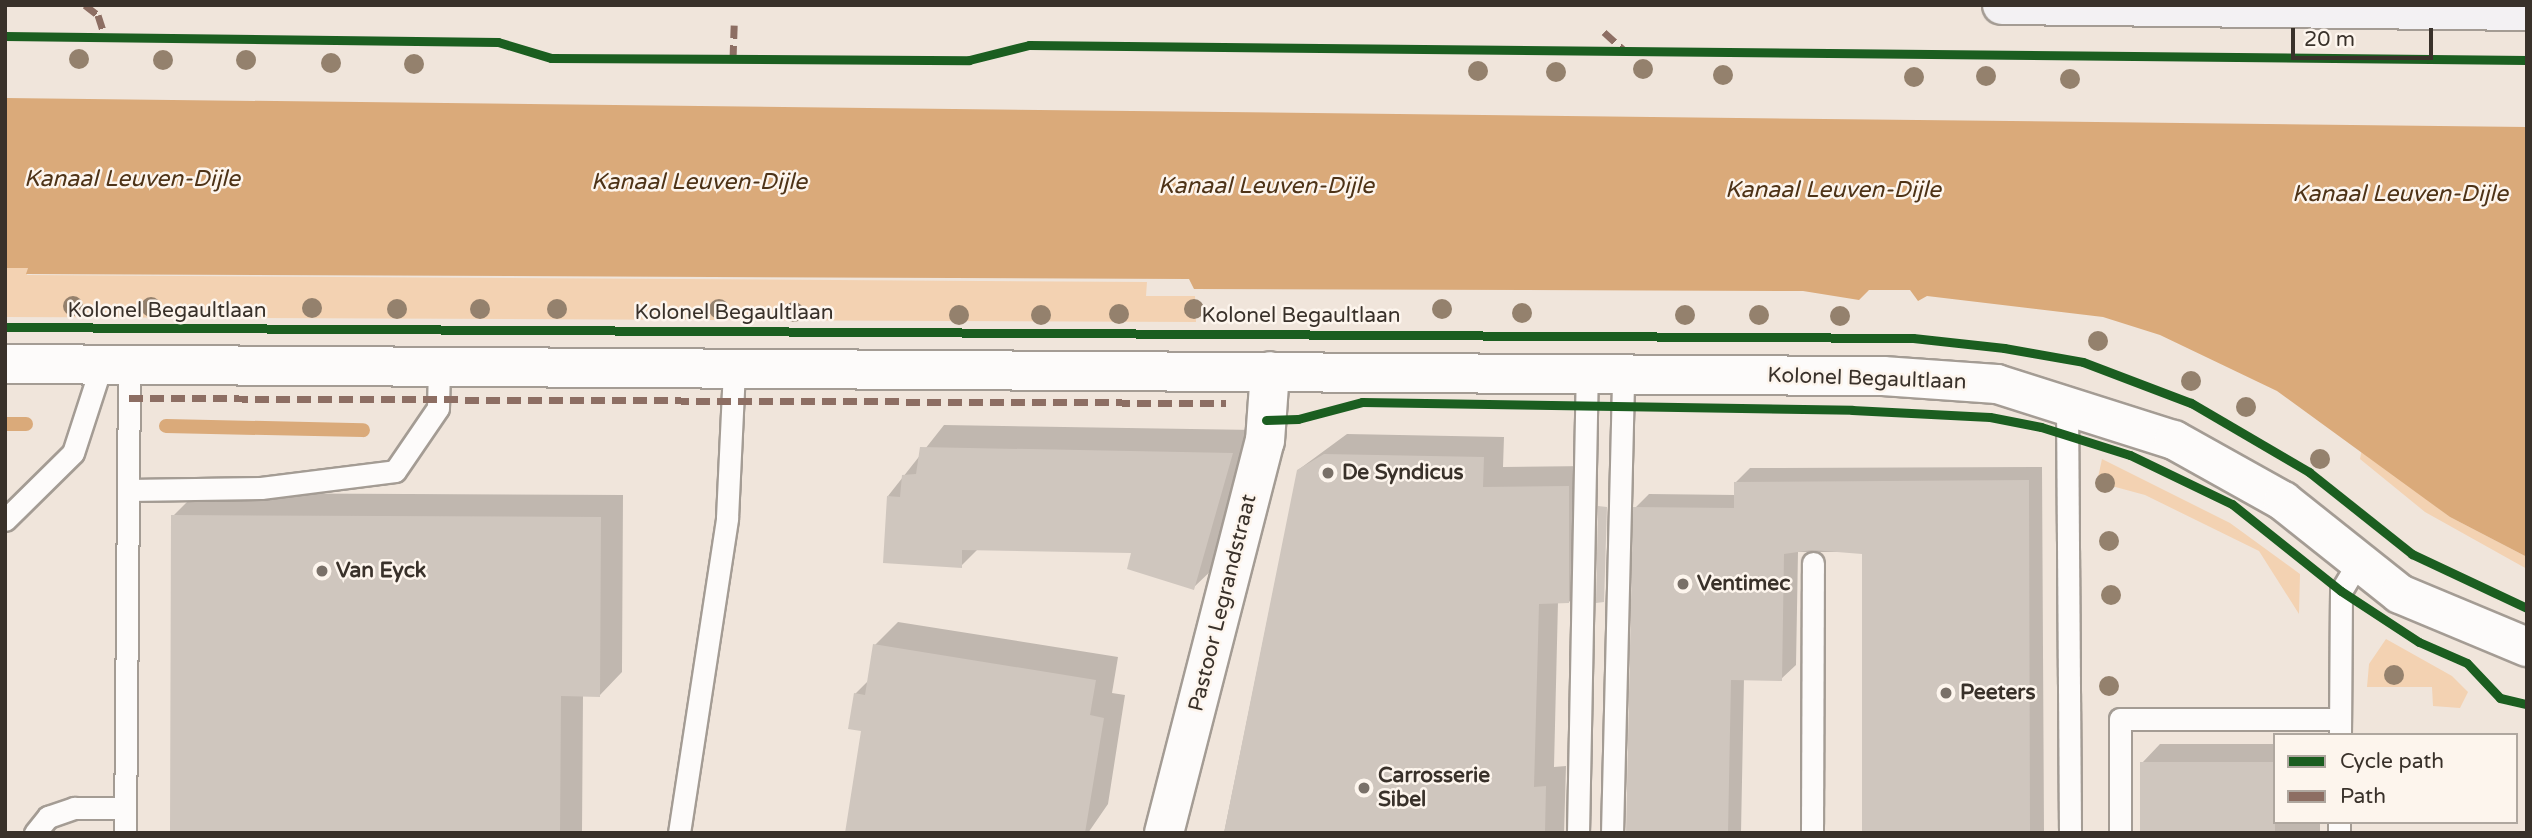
<!DOCTYPE html>
<style>
body{margin:0}
#map{position:relative;width:2532px;height:838px;overflow:hidden;background:#f0e5db;font-family:"Varela Round",sans-serif}
div>[style]{position:absolute}
.green>*{inset:0;background:#f3d2b2}
.water>*{inset:0;background:#daaa7a}
.shadow>*{inset:0;background:#0003}
.stream>*{height:14px;margin:-7px;padding:0 7px;transform-origin:7px;border-radius:7px;background:#daaa7a}
.building>*{inset:0;background:#cfc6be}
.roads{filter:drop-shadow(2px 0 #a49c94) drop-shadow(-2px 0 #a49c94) drop-shadow(0 2px #a49c94) drop-shadow(0 -2px #a49c94)}
.service>*{height:21px;margin:-10.5px;padding:0 10.5px;transform-origin:10.5px;border-radius:10.5px;background:#fdfbfa}
.minor>*{height:38px;margin:-19px;padding:0 19px;transform-origin:19px;border-radius:19px;background:#fdfbfa}
.tertiary>*{height:38px;margin:-19px;padding:0 19px;transform-origin:19px;border-radius:19px;background:#fdfbfa}
.primary>*{height:38px;margin:-19px;padding:0 19px;transform-origin:19px;border-radius:19px;background:#f3f1f3}
.quiet>*{height:7px;margin-top:-3.5px;transform-origin:0;background:repeating-linear-gradient(90deg,#8d6e63 0 14px,transparent 0 21px)}
.cycleway>*{height:9px;margin:-4.5px;padding:0 4.5px;transform-origin:4.5px;border-radius:4.5px;background:#1b5e20}
.trees>*{width:20px;height:20px;margin:-10px;border-radius:50%;background:#94816d}
.dots>*{width:19px;height:19px;translate:-50% -50%;box-sizing:border-box;border:4px solid #fdf5ed;border-radius:50%}
span{translate:-50% -50%;white-space:nowrap;text-align:center;line-height:1.15;-webkit-text-stroke:5px #fdf5ed;paint-order:stroke}
.street-label{font-size:21px;color:#39312a}
.poi-label{font-size:21px;color:#39312a;font-weight:700}
.left{translate:0 -50%;text-align:left}
.water-label{font-size:23px;color:#4e3317;font-style:italic}
.frame{position:absolute;inset:0;border:7px solid #39312a;pointer-events:none}
.legend{position:absolute;left:2273px;top:733px;width:245px;height:91px;box-sizing:border-box;background:#fdf5ed;border:2px solid #afa79f;margin:0;padding:9px 12px;list-style:none;font-size:21px;color:#39312a}
.legend li{display:flex;align-items:center;gap:14px;height:35px}
.legend b{width:35px;border:2px solid #afa79f}
.scale{position:absolute;left:2291px;top:28px;width:142px;height:32px;box-sizing:border-box;border:4px solid #39312a;border-top:0;padding-left:9px;font-size:21px;line-height:24px;white-space:nowrap;color:#39312a;-webkit-text-stroke:5px #fdf5ed;paint-order:stroke}
</style>
<div id="map">
<div class="green">
<i style="clip-path:polygon(5px 268px,28px 268px,27px 275px,1147px 282px,1146px 296px,1195px 296px,1196px 322px,5px 317px)"></i>
<i style="clip-path:polygon(2362px 449px,2450px 517px,2527px 557px,2527px 569px,2425px 512px,2360px 459px)"></i>
<i style="clip-path:polygon(2102px 459px,2230px 523px,2300px 574px,2299px 614px,2259px 551px,2145px 495px,2097px 482px)"></i>
<i style="clip-path:polygon(2386px 639px,2452px 676px,2468px 692px,2460px 708px,2433px 706px,2432px 687px,2367px 687px,2369px 664px)"></i>
</div>
<div class="water">
<i style="clip-path:polygon(5px 98px,2527px 127px,2527px 557px,2450px 517px,2277px 391px,2160px 335px,2103px 317px,1927px 296px,1918px 301px,1910px 290px,1869px 290px,1859px 300px,1803px 291px,1194px 289px,1189px 279px,26px 274px,28px 268px,5px 268px)"></i>
</div>
<div class="shadow">
<i style="clip-path:polygon(944px 425px,1255px 430px,1216px 566px,1193px 588px,1133px 551px,978px 549px,961px 566px,888px 496px)"></i>
<i style="clip-path:polygon(1347px 434px,1504px 437px,1503px 467px,1589px 466px,1589px 581px,1569px 602px,1558px 602px,1554px 767px,1566px 766px,1564px 833px,1224px 833px,1298px 470px)"></i>
<i style="clip-path:polygon(2042px 467px,2044px 833px,1864px 833px,1863px 552px,1798px 552px,1796px 665px,1781px 679px,1744px 678px,1741px 833px,1628px 833px,1635px 508px,1649px 494px,1736px 495px,1736px 482px,1750px 468px)"></i>
<i style="clip-path:polygon(196px 493px,623px 495px,622px 672px,600px 695px,583px 695px,582px 833px,171px 833px,173px 516px)"></i>
<i style="clip-path:polygon(898px 622px,1118px 657px,1112px 693px,1125px 695px,1108px 804px,1088px 833px,847px 833px,863px 730px,855px 694px,869px 680px,875px 645px)"></i>
<i style="clip-path:polygon(2160px 744px,2275px 744px,2275px 822px,2320px 822px,2320px 833px,2142px 833px,2142px 763px)"></i>
</div>
<div class="stream">
<i style="left:5px;top:424px;width:21px"></i>
<i style="left:166px;top:426px;width:197px;rotate:1.2deg"></i>
</div>
<div class="building">
<i style="clip-path:polygon(920px 447px,1233px 453px,1194px 590px,1127px 569px,1131px 553px,962px 550px,962px 568px,883px 563px,887px 496px,900px 497px,902px 475px,916px 474px)"></i>
<i style="clip-path:polygon(1324px 454px,1484px 457px,1483px 487px,1569px 486px,1569px 603px,1539px 604px,1534px 787px,1546px 786px,1545px 833px,1224px 833px,1297px 470px)"></i>
<i style="clip-path:polygon(2029px 480px,2030px 833px,1862px 833px,1862px 554px,1812px 550px,1784px 554px,1782px 681px,1731px 680px,1728px 833px,1626px 833px,1633px 507px,1734px 508px,1734px 482px)"></i>
<i style="clip-path:polygon(1598px 506px,1607px 507px,1604px 602px,1596px 603px)"></i>
<i style="clip-path:polygon(171px 515px,601px 517px,600px 697px,561px 696px,560px 833px,170px 833px)"></i>
<i style="clip-path:polygon(873px 644px,1096px 680px,1090px 715px,1104px 718px,1085px 833px,845px 833px,861px 731px,848px 729px,854px 693px,865px 695px)"></i>
<i style="clip-path:polygon(2140px 762px,2275px 762px,2275px 833px,2140px 833px)"></i>
</div>
<div class="roads">
<div class="service">
<i style="left:2067px;top:402px;width:431px;rotate:89.6deg"></i>
<i style="left:129px;top:490px;width:132px;rotate:-0.9deg"></i>
<i style="left:261px;top:488px;width:135px;rotate:-7.2deg"></i>
<i style="left:395px;top:471px;width:76px;rotate:-55.7deg"></i>
<i style="left:438px;top:408px;width:42px;rotate:-88.6deg"></i>
<i style="left:5px;top:520px;width:95px;rotate:-44.6deg"></i>
<i style="left:73px;top:453px;width:94px;rotate:-72deg"></i>
<i style="left:2340px;top:735px;width:144px;rotate:-89.6deg"></i>
<i style="left:2341px;top:591px;width:31px;rotate:-59deg"></i>
<i style="left:35px;top:833px;width:21px;rotate:-51deg"></i>
<i style="left:48px;top:817px;width:28px;rotate:-19deg"></i>
<i style="left:74px;top:808px;width:51px"></i>
<i style="left:125px;top:833px;width:469px;rotate:-89.5deg"></i>
<i style="left:679px;top:833px;width:319px;rotate:-81.3deg"></i>
<i style="left:727px;top:518px;width:150px;rotate:-87.3deg"></i>
<i style="left:1578px;top:833px;width:460px;rotate:-88.9deg"></i>
<i style="left:1612px;top:833px;width:459px;rotate:-88.6deg"></i>
<i style="left:1812px;top:833px;width:270px;rotate:-89.8deg"></i>
<i style="left:2120px;top:833px;width:114px;rotate:-90deg"></i>
<i style="left:2120px;top:719px;width:220px"></i>
<i style="left:2339px;top:833px;width:11px;rotate:-90deg"></i>
</div>
<div class="minor">
<i style="left:1164px;top:833px;width:405px;rotate:-75.6deg"></i>
<i style="left:1265px;top:441px;width:70px;rotate:-85.9deg"></i>
</div>
<div class="tertiary">
<i style="left:5px;top:364px;width:1878px;rotate:0.37deg"></i>
<i style="left:1883px;top:376px;width:114px;rotate:4deg"></i>
<i style="left:1997px;top:384px;width:186px;rotate:17.6deg"></i>
<i style="left:2174px;top:440px;width:125px;rotate:29.2deg"></i>
<i style="left:2283px;top:501px;width:149px;rotate:38.5deg"></i>
<i style="left:2400px;top:594px;width:138px;rotate:22.7deg"></i>
</div>
<div class="primary">
<i style="left:2002px;top:5px;width:525px;rotate:0.65deg"></i>
</div>
</div>
<div class="quiet">
<i style="left:85px;top:5px;width:16px;rotate:38deg"></i>
<i style="left:98px;top:15px;width:23px;rotate:72deg"></i>
<i style="left:1604px;top:32px;width:27px;rotate:42deg"></i>
<i style="left:733px;top:59px;width:34px;rotate:-88deg"></i>
<i style="left:129px;top:398px;width:1097px;rotate:0.26deg"></i>
</div>
<div class="cycleway">
<i style="left:5px;top:36px;width:493px;rotate:0.7deg"></i>
<i style="left:498px;top:42px;width:55px;rotate:16.8deg"></i>
<i style="left:551px;top:58px;width:418px;rotate:0.3deg"></i>
<i style="left:969px;top:60px;width:62px;rotate:-14deg"></i>
<i style="left:1029px;top:45px;width:1498px;rotate:0.57deg"></i>
<i style="left:5px;top:327px;width:1908px;rotate:0.33deg"></i>
<i style="left:1913px;top:338px;width:92px;rotate:6.3deg"></i>
<i style="left:2004px;top:348px;width:80px;rotate:10deg"></i>
<i style="left:2083px;top:362px;width:116px;rotate:20.8deg"></i>
<i style="left:2191px;top:403px;width:137px;rotate:30.3deg"></i>
<i style="left:2309px;top:472px;width:132px;rotate:38.5deg"></i>
<i style="left:2412px;top:554px;width:127px;rotate:25.2deg"></i>
<i style="left:1266px;top:420px;width:32px;rotate:-2deg"></i>
<i style="left:1298px;top:419px;width:66px;rotate:-14.9deg"></i>
<i style="left:1362px;top:402px;width:490px;rotate:0.9deg"></i>
<i style="left:1852px;top:410px;width:138px;rotate:2.9deg"></i>
<i style="left:1990px;top:417px;width:52px;rotate:11.1deg"></i>
<i style="left:2041px;top:427px;width:93px;rotate:17.5deg"></i>
<i style="left:2130px;top:455px;width:113px;rotate:25.7deg"></i>
<i style="left:2232px;top:504px;width:139px;rotate:38.6deg"></i>
<i style="left:2341px;top:591px;width:93px;rotate:33.2deg"></i>
<i style="left:2419px;top:642px;width:52px;rotate:23.6deg"></i>
<i style="left:2467px;top:663px;width:48px;rotate:46.7deg"></i>
<i style="left:2500px;top:698px;width:28px;rotate:13deg"></i>
</div>
<div class="trees">
<i style="left:79px;top:59px"></i>
<i style="left:163px;top:60px"></i>
<i style="left:246px;top:60px"></i>
<i style="left:331px;top:63px"></i>
<i style="left:414px;top:64px"></i>
<i style="left:1643px;top:69px"></i>
<i style="left:1478px;top:71px"></i>
<i style="left:1556px;top:72px"></i>
<i style="left:1723px;top:75px"></i>
<i style="left:1986px;top:76px"></i>
<i style="left:1914px;top:77px"></i>
<i style="left:2070px;top:79px"></i>
<i style="left:73px;top:306px"></i>
<i style="left:151px;top:307px"></i>
<i style="left:312px;top:308px"></i>
<i style="left:397px;top:309px"></i>
<i style="left:480px;top:309px"></i>
<i style="left:557px;top:309px"></i>
<i style="left:719px;top:309px"></i>
<i style="left:1194px;top:309px"></i>
<i style="left:1442px;top:309px"></i>
<i style="left:794px;top:312px"></i>
<i style="left:1522px;top:313px"></i>
<i style="left:1119px;top:314px"></i>
<i style="left:959px;top:315px"></i>
<i style="left:1041px;top:315px"></i>
<i style="left:1685px;top:315px"></i>
<i style="left:1759px;top:315px"></i>
<i style="left:1840px;top:316px"></i>
<i style="left:2098px;top:341px"></i>
<i style="left:2191px;top:381px"></i>
<i style="left:2246px;top:407px"></i>
<i style="left:2320px;top:459px"></i>
<i style="left:2105px;top:483px"></i>
<i style="left:2109px;top:541px"></i>
<i style="left:2111px;top:595px"></i>
<i style="left:2394px;top:675px"></i>
<i style="left:2109px;top:686px"></i>
</div>
<div class="dots">
<i style="left:1328px;top:473px;background:#797068"></i>
<i style="left:322px;top:571px;background:#797068"></i>
<i style="left:1683px;top:584px;background:#797068"></i>
<i style="left:1946px;top:693px;background:#797068"></i>
<i style="left:1364px;top:788px;background:#797068"></i>
</div>
<div class="street-label">
<span style="left:167px;top:311px">Kolonel Begaultlaan</span>
<span style="left:734px;top:313px">Kolonel Begaultlaan</span>
<span style="left:1301px;top:316px">Kolonel Begaultlaan</span>
<span style="left:1867px;top:379px;rotate:2deg">Kolonel Begaultlaan</span>
<span style="left:1223px;top:603px;rotate:-76deg">Pastoor Legrandstraat</span>
</div>
<div class="poi-label">
<span class="left" style="left:1342px;top:473px">De Syndicus</span>
<span class="left" style="left:336px;top:571px">Van Eyck</span>
<span class="left" style="left:1697px;top:584px">Ventimec</span>
<span class="left" style="left:1960px;top:693px">Peeters</span>
<span class="left" style="left:1378px;top:788px">Carrosserie<br>Sibel</span>
</div>
<div class="water-label">
<span style="left:132px;top:179px">Kanaal Leuven-Dijle</span>
<span style="left:699px;top:182px">Kanaal Leuven-Dijle</span>
<span style="left:1266px;top:186px">Kanaal Leuven-Dijle</span>
<span style="left:1833px;top:190px">Kanaal Leuven-Dijle</span>
<span style="left:2400px;top:194px">Kanaal Leuven-Dijle</span>
</div>
<div class="frame"></div>
<ul class="legend">
<li><b style="height:9px;background:#1b5e20"></b>Cycle path</li>
<li><b style="height:9px;background:#8d6e63"></b>Path</li>
</ul>
<div class="scale">20 m</div>
</div>
